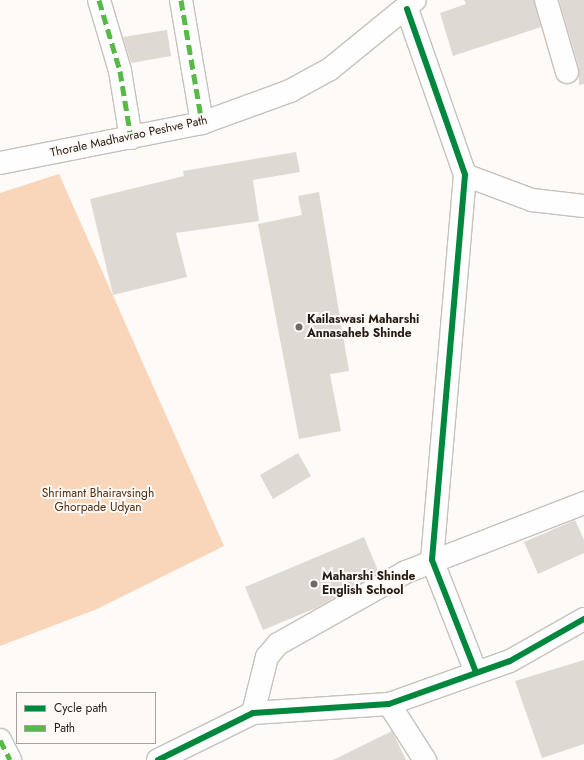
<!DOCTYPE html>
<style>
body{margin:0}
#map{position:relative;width:584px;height:760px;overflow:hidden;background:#fdfaf7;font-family:Jost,sans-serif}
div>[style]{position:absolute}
.green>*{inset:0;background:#f9d5b9}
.building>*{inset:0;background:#dfd9d4}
.roads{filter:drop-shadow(1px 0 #c7c1bc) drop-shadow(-1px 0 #c7c1bc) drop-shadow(0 1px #c7c1bc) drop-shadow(0 -1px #c7c1bc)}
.minor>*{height:22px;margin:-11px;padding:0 11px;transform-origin:11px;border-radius:11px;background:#fffefe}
.quiet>*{height:5px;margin-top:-2.5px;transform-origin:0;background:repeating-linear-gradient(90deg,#58b947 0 10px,transparent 0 15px)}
.cycleway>*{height:6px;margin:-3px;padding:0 3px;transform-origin:3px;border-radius:3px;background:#00873e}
.dots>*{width:11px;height:11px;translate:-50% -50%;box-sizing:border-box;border:2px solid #fff9f5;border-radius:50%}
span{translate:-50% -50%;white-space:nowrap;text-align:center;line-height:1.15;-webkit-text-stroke:4px #fff9f5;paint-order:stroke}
.street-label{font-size:12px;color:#241b14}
.poi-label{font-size:12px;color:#241b14;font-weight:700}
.left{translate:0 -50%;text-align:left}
.park-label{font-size:12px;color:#4d2d13}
.legend{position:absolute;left:16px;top:692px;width:140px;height:52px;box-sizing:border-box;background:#fff9f5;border:1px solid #a7a09b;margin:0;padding:5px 7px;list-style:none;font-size:12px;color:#241b14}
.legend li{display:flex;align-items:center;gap:8px;height:20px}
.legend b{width:20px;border:1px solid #a7a09b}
</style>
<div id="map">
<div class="green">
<i style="clip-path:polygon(59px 174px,224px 546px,97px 609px,0 646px,0 193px)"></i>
</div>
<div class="building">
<i style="clip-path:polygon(464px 0,534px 0,541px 27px,453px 56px,440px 13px,466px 4px)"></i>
<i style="clip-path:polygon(559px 0,584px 0,584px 84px,579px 85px,579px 68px)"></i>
<i style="clip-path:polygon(167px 30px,171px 56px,131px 63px,123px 37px)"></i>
<i style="clip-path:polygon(296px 152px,300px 172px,253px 180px,259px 221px,176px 233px,187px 277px,113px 295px,90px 199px,184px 176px,183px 171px)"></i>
<i style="clip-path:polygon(319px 192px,349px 371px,330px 374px,341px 431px,299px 439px,258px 224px,302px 215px,298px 196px)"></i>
<i style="clip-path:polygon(298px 453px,311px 476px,273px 499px,260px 475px)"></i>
<i style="clip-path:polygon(575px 520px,584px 540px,584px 553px,538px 574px,524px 542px)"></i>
<i style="clip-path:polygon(364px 537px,379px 573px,316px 608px,263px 630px,245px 587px)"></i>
<i style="clip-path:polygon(584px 660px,584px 744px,542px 758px,515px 681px)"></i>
<i style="clip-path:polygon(392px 731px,406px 760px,333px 760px)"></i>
</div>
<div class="roads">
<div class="minor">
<i style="left:99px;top:0;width:74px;rotate:73.5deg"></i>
<i style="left:120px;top:71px;width:68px;rotate:80.7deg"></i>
<i style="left:181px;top:0;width:125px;rotate:80.3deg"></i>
<i style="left:546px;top:0;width:75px;rotate:73.7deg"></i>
<i style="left:407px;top:9px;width:176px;rotate:70.7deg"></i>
<i style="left:465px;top:175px;width:386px;rotate:94.9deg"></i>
<i style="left:432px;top:560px;width:120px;rotate:68.6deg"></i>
<i style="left:0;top:163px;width:206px;rotate:-11.2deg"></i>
<i style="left:202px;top:123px;width:94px;rotate:-20deg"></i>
<i style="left:290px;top:91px;width:46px;rotate:-28.8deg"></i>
<i style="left:330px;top:69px;width:109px;rotate:-39.1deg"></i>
<i style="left:465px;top:175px;width:72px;rotate:20.5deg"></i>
<i style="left:532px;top:200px;width:52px;rotate:6.6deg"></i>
<i style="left:389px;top:704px;width:67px;rotate:57.3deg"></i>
<i style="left:253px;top:713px;width:58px;rotate:-76deg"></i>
<i style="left:267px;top:657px;width:17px;rotate:-50deg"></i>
<i style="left:278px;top:644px;width:147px;rotate:-29.4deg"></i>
<i style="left:406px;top:572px;width:191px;rotate:-21.2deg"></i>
<i style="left:0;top:740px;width:22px;rotate:63deg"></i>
<i style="left:158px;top:760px;width:106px;rotate:-26.3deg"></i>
<i style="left:253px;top:713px;width:136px;rotate:-3.8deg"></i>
<i style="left:389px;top:704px;width:128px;rotate:-19.6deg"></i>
<i style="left:510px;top:661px;width:85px;rotate:-29.6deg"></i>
</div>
</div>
<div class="quiet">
<i style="left:99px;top:0;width:74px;rotate:73.5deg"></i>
<i style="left:120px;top:71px;width:68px;rotate:80.7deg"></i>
<i style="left:181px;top:0;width:125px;rotate:80.3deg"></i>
<i style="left:0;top:740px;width:22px;rotate:63deg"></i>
</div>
<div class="cycleway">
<i style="left:407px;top:9px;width:176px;rotate:70.7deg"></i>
<i style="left:465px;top:175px;width:386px;rotate:94.9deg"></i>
<i style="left:432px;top:560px;width:120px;rotate:68.6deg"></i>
<i style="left:158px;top:760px;width:106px;rotate:-26.3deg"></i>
<i style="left:253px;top:713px;width:136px;rotate:-3.8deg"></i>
<i style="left:389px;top:704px;width:128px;rotate:-19.6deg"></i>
<i style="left:510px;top:661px;width:85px;rotate:-29.6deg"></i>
</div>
<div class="dots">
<i style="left:299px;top:327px;background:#706963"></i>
<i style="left:314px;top:584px;background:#706963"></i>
</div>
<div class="street-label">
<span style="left:129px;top:137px;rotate:-12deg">Thorale Madhavrao Peshve Path</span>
</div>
<div class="poi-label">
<span class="left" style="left:307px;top:327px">Kailaswasi Maharshi<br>Annasaheb Shinde</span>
<span class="left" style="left:322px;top:584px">Maharshi Shinde<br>English School</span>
</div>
<div class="park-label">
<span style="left:98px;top:501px">Shrimant Bhairavsingh<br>Ghorpade Udyan</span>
</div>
<ul class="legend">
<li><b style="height:5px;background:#00873e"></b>Cycle path</li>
<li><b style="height:5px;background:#58b947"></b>Path</li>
</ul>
</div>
